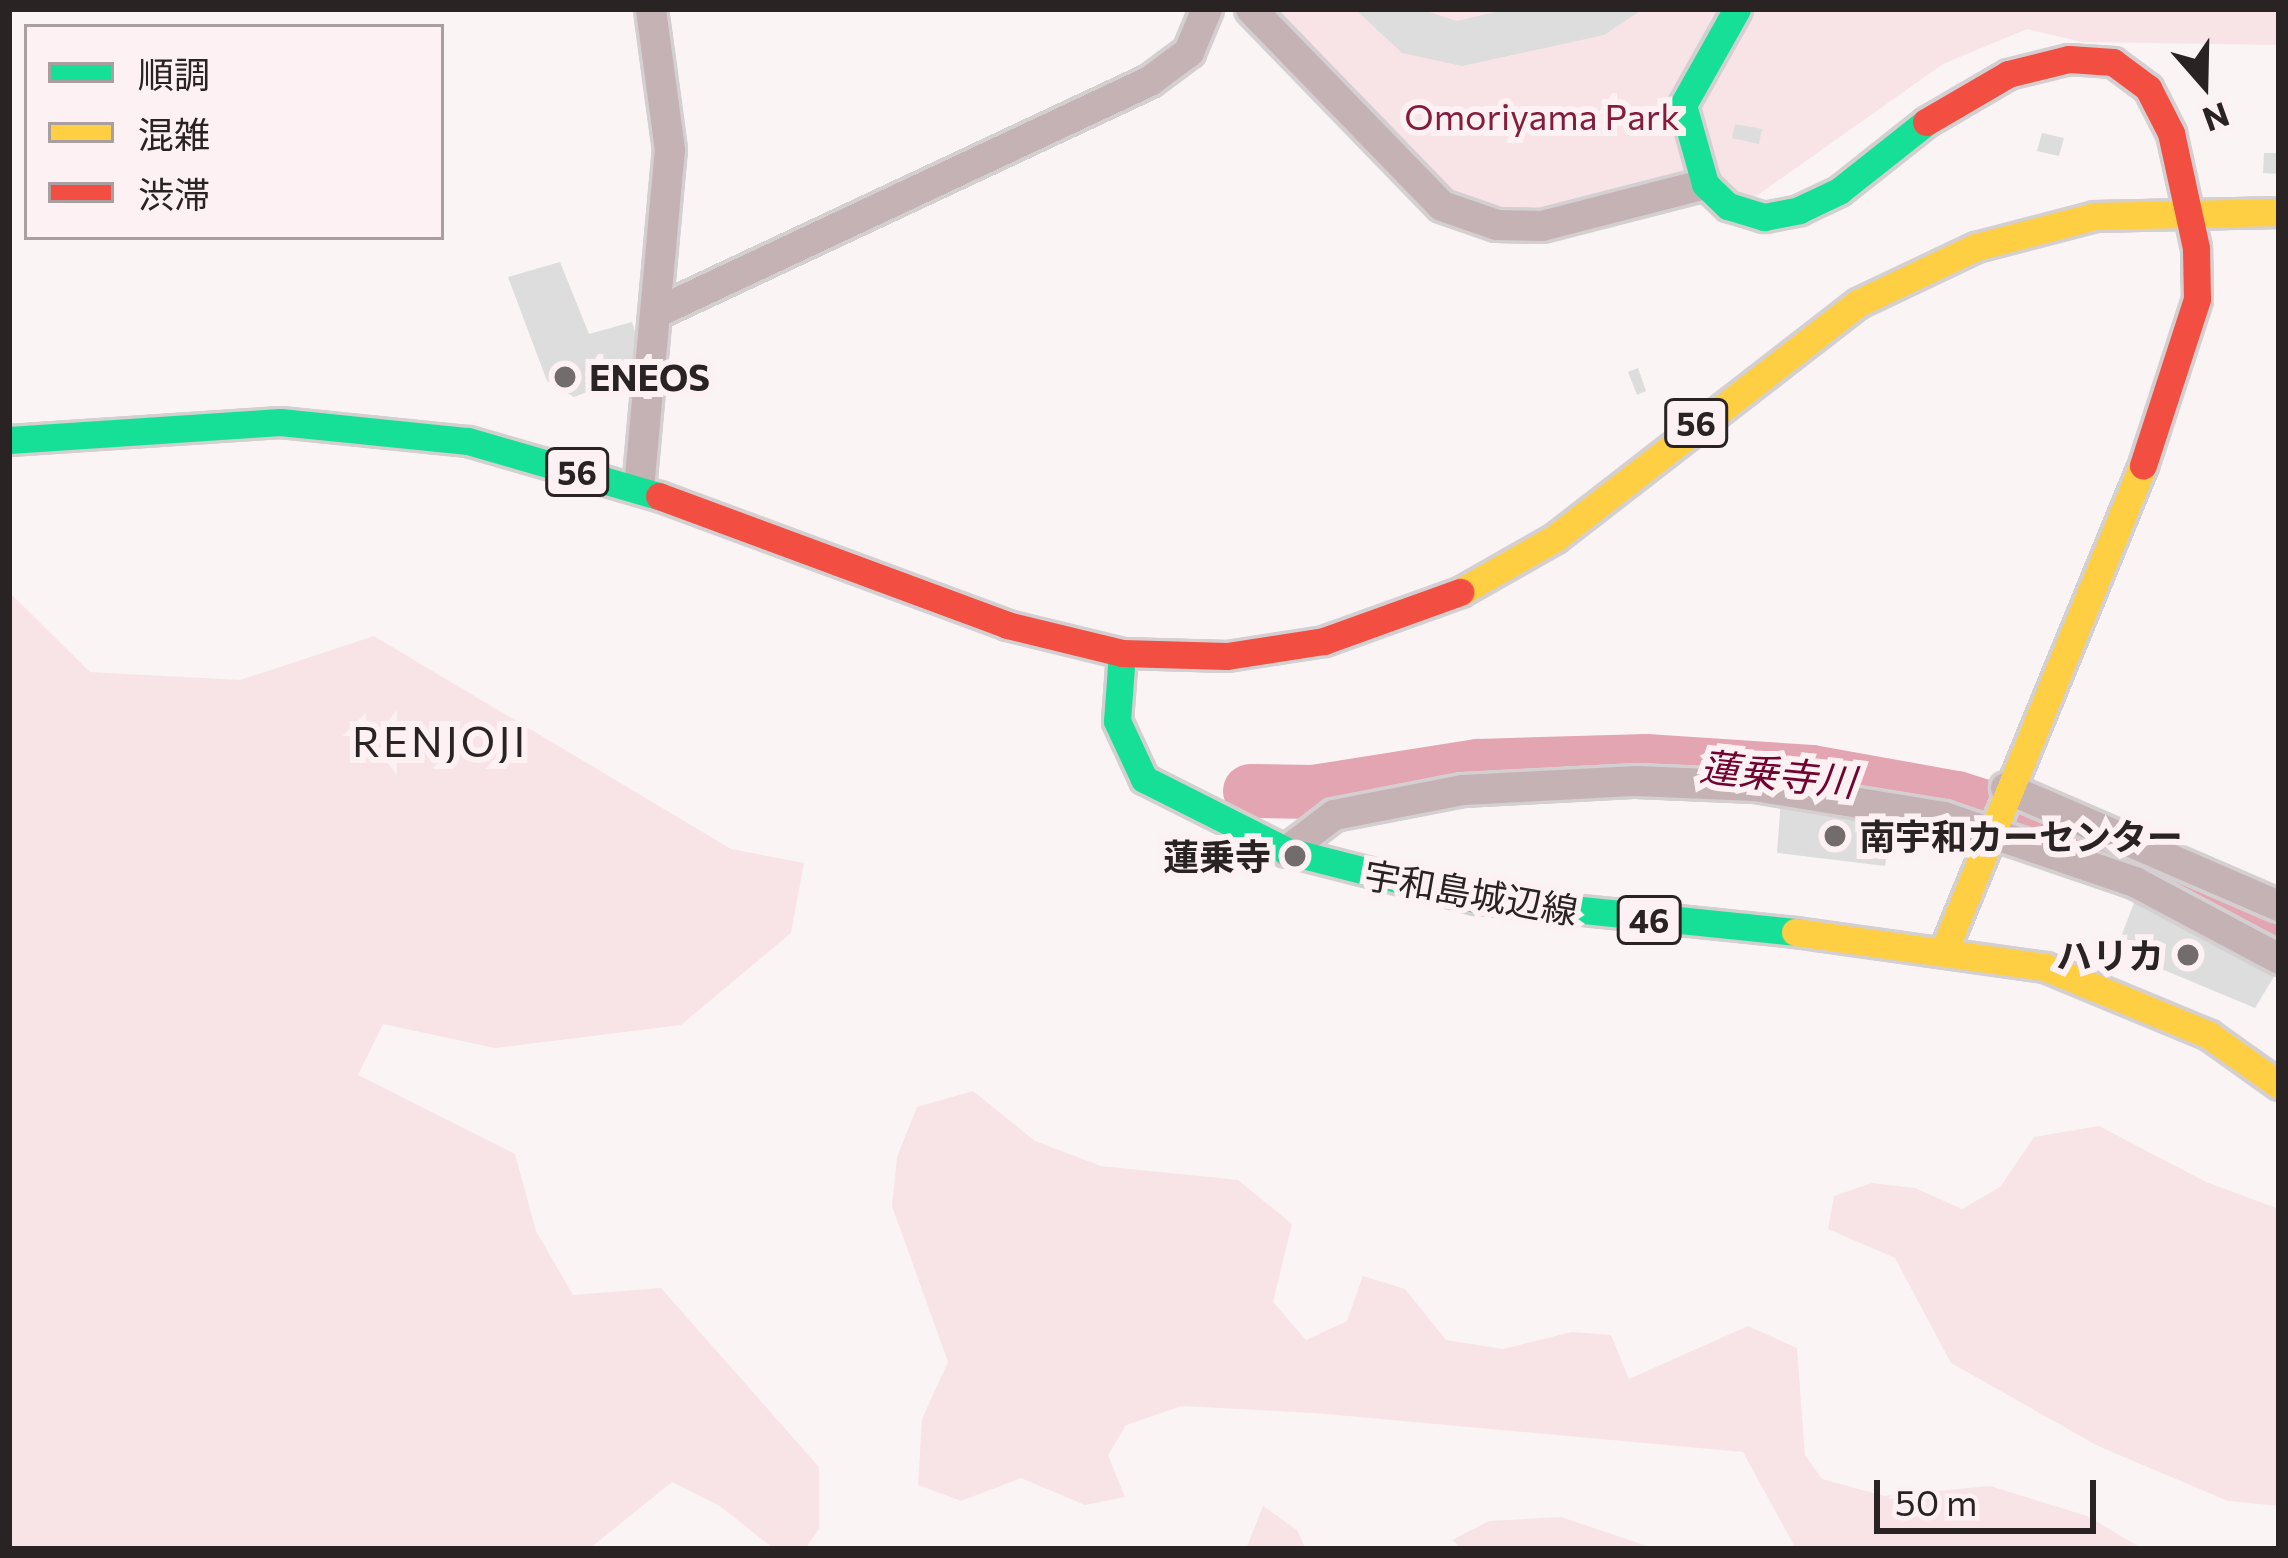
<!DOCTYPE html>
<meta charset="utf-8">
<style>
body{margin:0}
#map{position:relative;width:2288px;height:1558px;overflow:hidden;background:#faf4f5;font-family:Commissioner,"Noto Sans JP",sans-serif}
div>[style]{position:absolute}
.green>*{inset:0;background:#f8e4e7}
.river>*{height:54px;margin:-27px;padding:0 27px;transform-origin:27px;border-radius:27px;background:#e3a5b2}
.building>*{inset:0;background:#dcdddc}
.roads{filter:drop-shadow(3px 0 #d4cfd0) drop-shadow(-3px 0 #d4cfd0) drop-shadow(0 3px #d4cfd0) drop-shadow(0 -3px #d4cfd0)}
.street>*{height:30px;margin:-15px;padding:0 15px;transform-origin:15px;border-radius:15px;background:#c4b2b5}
.fast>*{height:27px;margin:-13.5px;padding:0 13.5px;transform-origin:13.5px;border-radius:13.5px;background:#16e098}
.slow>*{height:27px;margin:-13.5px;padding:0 13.5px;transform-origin:13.5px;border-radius:13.5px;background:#ffcf43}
.jam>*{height:27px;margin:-13.5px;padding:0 13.5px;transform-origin:13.5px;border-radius:13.5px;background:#f24e42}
.dots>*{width:33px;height:33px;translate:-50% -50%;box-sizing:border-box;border:6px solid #fdf1f3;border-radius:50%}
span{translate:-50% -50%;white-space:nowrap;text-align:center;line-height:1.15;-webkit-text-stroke:12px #fdf1f3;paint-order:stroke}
.shield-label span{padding:3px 9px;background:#fdf1f3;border:3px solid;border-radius:9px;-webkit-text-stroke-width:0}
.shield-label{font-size:33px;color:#2a2324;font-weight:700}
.park-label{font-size:36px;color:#831c3d}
.poi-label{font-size:36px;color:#2a2324;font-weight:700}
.left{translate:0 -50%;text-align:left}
.right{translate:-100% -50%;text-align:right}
.street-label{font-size:36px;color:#2a2324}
.water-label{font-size:39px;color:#71042f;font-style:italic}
.quarter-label{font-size:42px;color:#2a2324;letter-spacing:3px}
.frame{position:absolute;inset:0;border:12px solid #2a2324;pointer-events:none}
.legend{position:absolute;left:24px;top:24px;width:420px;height:216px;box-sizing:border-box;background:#fdf1f3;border:3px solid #a99fa0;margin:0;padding:15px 21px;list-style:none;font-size:36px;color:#2a2324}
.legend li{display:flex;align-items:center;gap:24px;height:60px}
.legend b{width:60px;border:3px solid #a99fa0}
.north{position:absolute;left:2144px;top:24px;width:120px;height:120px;-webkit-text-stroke:9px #fdf1f3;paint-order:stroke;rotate:160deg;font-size:33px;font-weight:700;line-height:48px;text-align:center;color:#2a2324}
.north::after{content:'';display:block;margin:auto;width:42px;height:54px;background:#2a2324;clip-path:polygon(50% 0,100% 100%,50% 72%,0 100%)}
.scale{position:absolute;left:1874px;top:1480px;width:222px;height:54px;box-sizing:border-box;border:6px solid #2a2324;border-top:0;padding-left:15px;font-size:36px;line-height:42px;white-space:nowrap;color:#2a2324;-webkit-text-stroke:9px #fdf1f3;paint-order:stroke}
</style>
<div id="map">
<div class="green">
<i style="clip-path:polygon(1251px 9px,2279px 9px,2279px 45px,2082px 42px,2027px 29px,1943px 64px,1755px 197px,1705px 184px,1542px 226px,1442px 206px)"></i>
<i style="clip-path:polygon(9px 592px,90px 672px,240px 680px,374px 636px,731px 849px,804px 863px,791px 933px,681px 1025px,495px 1048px,383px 1024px,358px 1075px,515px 1154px,536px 1231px,573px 1295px,661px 1288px,819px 1467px,819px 1529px,805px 1549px,774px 1549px,720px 1506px,672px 1482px,589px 1549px,9px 1549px)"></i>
<i style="clip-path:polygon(973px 1091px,1035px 1141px,1101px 1166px,1238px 1180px,1292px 1224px,1273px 1302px,1306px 1340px,1347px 1321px,1363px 1276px,1405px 1289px,1446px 1340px,1503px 1349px,1572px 1332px,1611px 1335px,1629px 1379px,1748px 1326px,1797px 1348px,1805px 1455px,1822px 1479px,1884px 1496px,1990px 1486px,2087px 1516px,2143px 1549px,1796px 1549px,1743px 1452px,1315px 1413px,1182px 1406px,1126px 1425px,1108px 1455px,1125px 1497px,1085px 1505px,1021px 1478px,961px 1501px,918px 1485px,922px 1419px,948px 1362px,892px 1206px,897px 1157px,917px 1107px)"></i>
<i style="clip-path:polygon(2099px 1126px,2206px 1182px,2279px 1209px,2279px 1506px,2228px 1501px,2098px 1446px,1951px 1363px,1895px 1258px,1828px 1229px,1834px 1196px,1872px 1183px,1915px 1188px,1962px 1209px,2000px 1187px,2034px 1137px)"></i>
<i style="clip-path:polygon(1263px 1506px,1297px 1530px,1306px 1549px,1246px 1549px)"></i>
<i style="clip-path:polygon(1561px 1517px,1656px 1549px,1462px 1549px,1452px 1540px,1489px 1521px)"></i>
</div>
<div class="river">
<i style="left:1250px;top:791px;width:63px;rotate:0.9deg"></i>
<i style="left:1313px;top:792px;width:167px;rotate:-9deg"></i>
<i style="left:1478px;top:766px;width:168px;rotate:-1.7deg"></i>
<i style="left:1646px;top:761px;width:166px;rotate:3.8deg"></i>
<i style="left:1812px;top:772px;width:147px;rotate:10.2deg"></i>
<i style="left:1957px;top:798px;width:123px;rotate:17.5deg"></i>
<i style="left:2074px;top:835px;width:227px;rotate:25.3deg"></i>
</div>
<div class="building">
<i style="clip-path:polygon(1355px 9px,1420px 9px,1457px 21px,1508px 9px,1643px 9px,1604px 35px,1462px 66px,1402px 53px)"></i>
<i style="clip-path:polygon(1735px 124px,1762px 129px,1759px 144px,1732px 138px)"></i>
<i style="clip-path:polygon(2042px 133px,2064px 138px,2059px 156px,2037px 151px)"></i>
<i style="clip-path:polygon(2264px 153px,2279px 153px,2279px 174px,2263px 173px)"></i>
<i style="clip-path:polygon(560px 262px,589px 334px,632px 322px,647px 369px,574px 397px,547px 381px,508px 277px)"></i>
<i style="clip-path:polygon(1638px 368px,1646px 391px,1637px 395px,1628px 372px)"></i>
<i style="clip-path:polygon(1781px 798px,1893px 815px,1885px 866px,1777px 853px)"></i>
<i style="clip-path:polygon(2137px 895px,2278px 970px,2255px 1008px,2116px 950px)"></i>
</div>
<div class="roads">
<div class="street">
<i style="left:1251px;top:9px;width:274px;rotate:45.9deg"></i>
<i style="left:1442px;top:206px;width:58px;rotate:19.1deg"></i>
<i style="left:1497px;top:225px;width:45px;rotate:1.3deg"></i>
<i style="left:1542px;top:226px;width:168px;rotate:-14.4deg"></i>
<i style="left:660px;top:311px;width:541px;rotate:-25.14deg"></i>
<i style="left:1150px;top:81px;width:49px;rotate:-36.6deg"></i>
<i style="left:1189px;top:52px;width:47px;rotate:-67.3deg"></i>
<i style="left:639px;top:489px;width:340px;rotate:-84.8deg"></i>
<i style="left:670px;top:150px;width:142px;rotate:-97.7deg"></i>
<i style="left:2006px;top:788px;width:297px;rotate:23.4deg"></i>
<i style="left:1287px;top:851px;width:59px;rotate:-37.5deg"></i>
<i style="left:1334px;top:815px;width:131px;rotate:-11deg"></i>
<i style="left:1463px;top:790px;width:174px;rotate:-3deg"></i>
<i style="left:1637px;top:781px;width:118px;rotate:2.4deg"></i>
<i style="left:1755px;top:786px;width:192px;rotate:9.3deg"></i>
<i style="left:1944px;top:817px;width:202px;rotate:18.8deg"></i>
<i style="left:2135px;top:882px;width:163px;rotate:28.1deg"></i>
</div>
<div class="fast">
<i style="left:1737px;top:9px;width:110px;rotate:119.4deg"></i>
<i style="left:1683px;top:105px;width:82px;rotate:74.4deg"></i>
<i style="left:1705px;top:184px;width:32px;rotate:44deg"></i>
<i style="left:1728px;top:206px;width:38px;rotate:17deg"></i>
<i style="left:1764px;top:217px;width:36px;rotate:-11deg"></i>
<i style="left:1799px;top:210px;width:44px;rotate:-25.4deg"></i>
<i style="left:1839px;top:191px;width:111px;rotate:-38.4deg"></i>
<i style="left:9px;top:440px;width:272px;rotate:-3.8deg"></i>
<i style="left:280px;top:422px;width:189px;rotate:5.8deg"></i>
<i style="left:468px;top:441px;width:199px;rotate:16.1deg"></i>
<i style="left:1122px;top:653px;width:68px;rotate:94.2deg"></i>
<i style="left:1117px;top:721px;width:64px;rotate:65deg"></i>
<i style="left:1144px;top:779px;width:160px;rotate:26.7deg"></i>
<i style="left:1287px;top:851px;width:195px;rotate:14.3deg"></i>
<i style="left:1476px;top:899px;width:321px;rotate:5.9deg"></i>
</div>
<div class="slow">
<i style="left:1460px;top:592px;width:109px;rotate:-29.6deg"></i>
<i style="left:1555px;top:538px;width:383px;rotate:-37.8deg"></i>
<i style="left:1858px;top:303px;width:131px;rotate:-25.4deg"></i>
<i style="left:1976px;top:247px;width:123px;rotate:-14.6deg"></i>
<i style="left:2095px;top:216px;width:184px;rotate:-1.2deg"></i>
<i style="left:1795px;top:932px;width:252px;rotate:8deg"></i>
<i style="left:2045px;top:967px;width:178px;rotate:22.5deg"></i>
<i style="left:2209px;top:1035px;width:86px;rotate:35.5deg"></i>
<i style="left:1945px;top:948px;width:522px;rotate:-67.71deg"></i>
</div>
<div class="jam">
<i style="left:1926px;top:122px;width:95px;rotate:-30.3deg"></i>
<i style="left:2008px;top:74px;width:63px;rotate:-13.8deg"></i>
<i style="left:2069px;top:59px;width:44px;rotate:3.9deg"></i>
<i style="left:2113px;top:62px;width:44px;rotate:36.6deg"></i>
<i style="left:2148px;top:88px;width:51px;rotate:62.9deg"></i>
<i style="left:2171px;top:133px;width:118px;rotate:77.7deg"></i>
<i style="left:2196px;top:248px;width:51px;rotate:88.9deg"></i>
<i style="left:2197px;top:299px;width:175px;rotate:108deg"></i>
<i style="left:659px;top:496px;width:371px;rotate:20.3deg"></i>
<i style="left:1007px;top:625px;width:118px;rotate:13.7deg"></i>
<i style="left:1122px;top:653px;width:105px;rotate:1.6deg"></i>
<i style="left:1227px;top:656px;width:98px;rotate:-8.8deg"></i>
<i style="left:1324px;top:641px;width:145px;rotate:-19.8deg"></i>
</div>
</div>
<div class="dots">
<i style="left:565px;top:377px;background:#736c6d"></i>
<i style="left:1835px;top:836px;background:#736c6d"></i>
<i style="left:1295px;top:856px;background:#736c6d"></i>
<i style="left:2188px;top:955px;background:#736c6d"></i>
</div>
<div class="shield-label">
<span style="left:1696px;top:423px">56</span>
<span style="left:577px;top:472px">56</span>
<span style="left:1649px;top:920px">46</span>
</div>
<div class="park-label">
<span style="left:1542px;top:116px">Omoriyama Park</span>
</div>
<div class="poi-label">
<span class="left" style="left:589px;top:377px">ENEOS</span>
<span class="left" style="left:1859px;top:836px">南宇和カーセンター</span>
<span class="right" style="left:1271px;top:856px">蓮乗寺</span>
<span class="right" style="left:2164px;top:955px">ハリカ</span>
</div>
<div class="street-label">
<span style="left:1471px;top:892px;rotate:10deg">宇和島城辺線</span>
</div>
<div class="water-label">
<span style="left:1778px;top:773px;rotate:6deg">蓮乗寺川</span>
</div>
<div class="quarter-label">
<span style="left:440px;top:740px">RENJOJI</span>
</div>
<div class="frame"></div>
<ul class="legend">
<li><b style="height:15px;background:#16e098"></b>順調</li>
<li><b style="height:15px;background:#ffcf43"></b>混雑</li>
<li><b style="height:15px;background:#f24e42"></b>渋滞</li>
</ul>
<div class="north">N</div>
<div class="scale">50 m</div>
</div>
